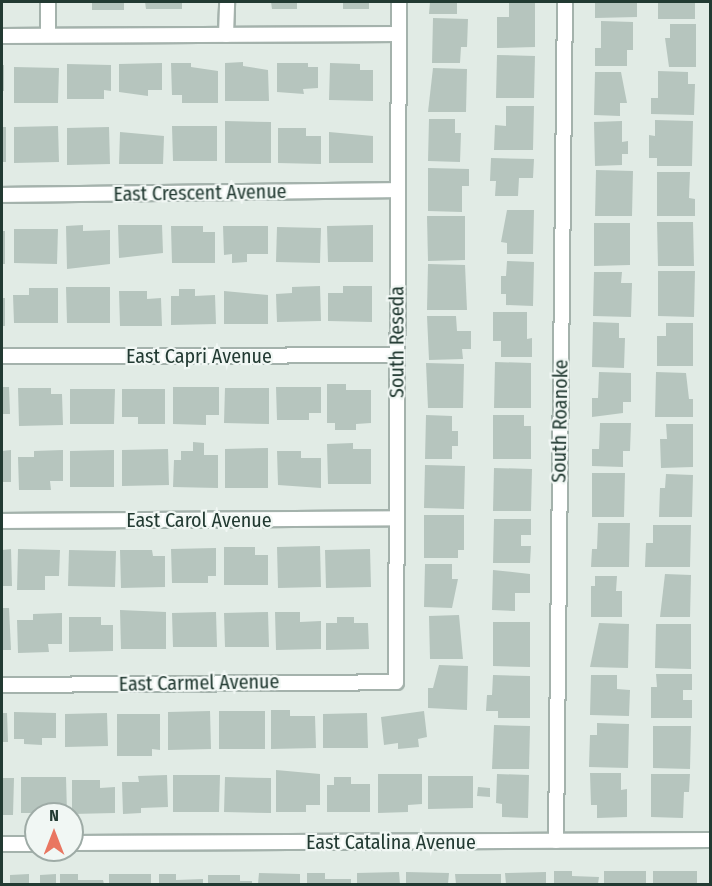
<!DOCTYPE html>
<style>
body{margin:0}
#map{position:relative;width:712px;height:886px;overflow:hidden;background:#e1ebe5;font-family:"Fira Sans Condensed",sans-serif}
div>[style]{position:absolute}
.building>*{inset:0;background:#b6c5be}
.roads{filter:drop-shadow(2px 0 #a4b2ac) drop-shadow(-2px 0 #a4b2ac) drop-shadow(0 2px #a4b2ac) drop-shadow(0 -2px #a4b2ac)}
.minor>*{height:14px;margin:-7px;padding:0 7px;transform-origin:7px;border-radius:7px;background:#fff}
span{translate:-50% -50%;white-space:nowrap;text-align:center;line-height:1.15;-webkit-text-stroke:4.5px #f1f7f4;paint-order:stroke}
.street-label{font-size:20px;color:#223a32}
.frame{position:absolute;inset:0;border:3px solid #223a32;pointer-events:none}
.north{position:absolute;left:24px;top:802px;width:60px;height:60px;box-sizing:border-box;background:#f1f7f4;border:2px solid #9eaba6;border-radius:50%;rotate:0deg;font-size:16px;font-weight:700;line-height:24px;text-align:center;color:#223a32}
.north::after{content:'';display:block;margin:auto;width:21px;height:27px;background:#e97661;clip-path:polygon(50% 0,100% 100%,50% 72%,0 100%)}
</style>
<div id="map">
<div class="building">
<i style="clip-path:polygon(92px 2px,124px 2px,124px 10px,92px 10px)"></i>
<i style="clip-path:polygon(145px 2px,182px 2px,182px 9px,146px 9px)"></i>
<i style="clip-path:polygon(271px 2px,297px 2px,297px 9px,272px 9px)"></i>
<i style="clip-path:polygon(343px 2px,369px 2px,369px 9px,343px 9px)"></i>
<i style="clip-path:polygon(430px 2px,457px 2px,457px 14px,429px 14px)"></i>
<i style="clip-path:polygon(535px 2px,535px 47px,497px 48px,497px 17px,509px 17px,509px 3px)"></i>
<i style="clip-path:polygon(595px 2px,637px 2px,637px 17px,595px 18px)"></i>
<i style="clip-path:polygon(658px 2px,695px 2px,695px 19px,658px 19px)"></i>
<i style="clip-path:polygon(433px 18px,468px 19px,467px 47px,461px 47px,460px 63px,432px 63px)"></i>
<i style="clip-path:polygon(601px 21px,633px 22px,633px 50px,627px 50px,627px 66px,595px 66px,595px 48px,601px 48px)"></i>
<i style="clip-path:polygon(670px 24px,696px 24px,696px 67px,669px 67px,665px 38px,670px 38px)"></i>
<i style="clip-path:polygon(497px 55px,535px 56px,534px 98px,496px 98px)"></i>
<i style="clip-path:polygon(243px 62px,243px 66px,268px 70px,269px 101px,225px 101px,225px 63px)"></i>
<i style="clip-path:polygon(162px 63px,162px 90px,148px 90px,148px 96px,119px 92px,119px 64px)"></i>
<i style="clip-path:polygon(171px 63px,191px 63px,191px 67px,218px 71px,218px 103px,182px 103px,182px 95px,172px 95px)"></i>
<i style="clip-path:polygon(277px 63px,308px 63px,308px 67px,318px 67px,318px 88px,303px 89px,304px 94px,277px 92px)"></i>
<i style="clip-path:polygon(330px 63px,360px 64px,360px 70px,373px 70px,373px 101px,329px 100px)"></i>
<i style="clip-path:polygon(67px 64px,111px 65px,111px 91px,104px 90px,104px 99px,67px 99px)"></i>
<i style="clip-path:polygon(2px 65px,4px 65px,4px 91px,2px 91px)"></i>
<i style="clip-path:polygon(14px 67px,59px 68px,58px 103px,14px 103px)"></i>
<i style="clip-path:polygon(433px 68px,467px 69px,466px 112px,428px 112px)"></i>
<i style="clip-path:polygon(658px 71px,688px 72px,688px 84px,695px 84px,694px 115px,651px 114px,651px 98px,658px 98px)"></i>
<i style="clip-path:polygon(595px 72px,621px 72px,627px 103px,620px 103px,620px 116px,594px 115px)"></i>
<i style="clip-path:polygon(506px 106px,534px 106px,533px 150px,494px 150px,495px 125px,506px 126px)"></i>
<i style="clip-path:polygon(429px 119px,455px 119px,455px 133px,461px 133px,460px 162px,428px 161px)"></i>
<i style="clip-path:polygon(655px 120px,693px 121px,692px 166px,657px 166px,657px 158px,649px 158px,649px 135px,655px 136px)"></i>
<i style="clip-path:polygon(225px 121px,271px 122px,271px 163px,225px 163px)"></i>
<i style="clip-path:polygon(622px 121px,622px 142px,628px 141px,628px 154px,622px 154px,622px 165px,595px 166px,594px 122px)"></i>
<i style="clip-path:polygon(58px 126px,59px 162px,14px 163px,14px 127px)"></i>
<i style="clip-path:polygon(172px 126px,217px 126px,217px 161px,173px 161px)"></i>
<i style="clip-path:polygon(2px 127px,6px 127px,6px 162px,2px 162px)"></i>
<i style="clip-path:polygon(109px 127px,110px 164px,67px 165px,67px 128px)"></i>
<i style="clip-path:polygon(278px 128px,306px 128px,306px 136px,321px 136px,321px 164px,278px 163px)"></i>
<i style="clip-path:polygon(120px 132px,164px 136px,163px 164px,119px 164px)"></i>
<i style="clip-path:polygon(329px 132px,373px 136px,373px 163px,329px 163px)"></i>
<i style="clip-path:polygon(491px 158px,534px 159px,533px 178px,519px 178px,518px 196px,495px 196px,496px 181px,490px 181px)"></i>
<i style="clip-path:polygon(428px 168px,469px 169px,469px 186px,462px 186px,462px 212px,428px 211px)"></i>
<i style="clip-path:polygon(596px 170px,633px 171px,632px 216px,595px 216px)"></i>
<i style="clip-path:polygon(657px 172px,690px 172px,689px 198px,695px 199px,695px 216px,657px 216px)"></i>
<i style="clip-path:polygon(507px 210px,534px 210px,533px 254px,507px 254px,507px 243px,501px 242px)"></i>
<i style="clip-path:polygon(427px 216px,465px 216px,465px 260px,428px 261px)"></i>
<i style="clip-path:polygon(657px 222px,693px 222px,694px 266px,658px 266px)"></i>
<i style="clip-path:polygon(594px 223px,630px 223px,630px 265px,594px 266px)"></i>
<i style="clip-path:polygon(83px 225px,83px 231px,110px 230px,110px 264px,67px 269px,66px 226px)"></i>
<i style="clip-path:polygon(118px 225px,162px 225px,163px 253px,119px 258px)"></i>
<i style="clip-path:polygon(373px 225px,373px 262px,328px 262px,327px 226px)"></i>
<i style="clip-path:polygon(171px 226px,203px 226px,203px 232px,215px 232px,215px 263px,172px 263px)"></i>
<i style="clip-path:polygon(223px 226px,268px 226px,268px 254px,247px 254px,247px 262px,232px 263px,232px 254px,224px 255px)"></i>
<i style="clip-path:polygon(277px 227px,321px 228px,320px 263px,276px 262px)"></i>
<i style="clip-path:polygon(14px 229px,58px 229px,57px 264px,14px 263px)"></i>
<i style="clip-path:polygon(2px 231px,5px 231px,5px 264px,2px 264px)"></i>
<i style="clip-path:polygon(507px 261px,534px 262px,533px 306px,506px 305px,506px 294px,501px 294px,501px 276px,506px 276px)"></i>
<i style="clip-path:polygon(428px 264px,465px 265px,467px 310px,427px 310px)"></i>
<i style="clip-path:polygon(658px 271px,695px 271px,694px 317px,658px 316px)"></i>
<i style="clip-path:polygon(594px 272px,622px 272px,621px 283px,632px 283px,631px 317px,593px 316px)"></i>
<i style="clip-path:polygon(320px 286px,321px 321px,277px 322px,276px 294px,292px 293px,292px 287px)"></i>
<i style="clip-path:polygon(343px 286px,372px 286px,372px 322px,328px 321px,328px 293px,343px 293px)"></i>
<i style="clip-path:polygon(66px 287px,110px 287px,110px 323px,67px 323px)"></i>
<i style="clip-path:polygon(29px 288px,58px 288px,58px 323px,14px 323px,13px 295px,29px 295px)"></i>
<i style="clip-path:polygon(179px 289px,195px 289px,195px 296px,215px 295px,216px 324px,171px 325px,171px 296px,179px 296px)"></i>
<i style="clip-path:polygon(119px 291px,147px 291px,147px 299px,161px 298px,162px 326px,120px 326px)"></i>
<i style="clip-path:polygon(224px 291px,268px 295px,268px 324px,224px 324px)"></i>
<i style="clip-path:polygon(2px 298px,5px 298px,5px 326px,2px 326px)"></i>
<i style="clip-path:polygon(493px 312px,527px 312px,527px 339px,532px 338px,532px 357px,501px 357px,501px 341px,493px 341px)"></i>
<i style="clip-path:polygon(427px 316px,456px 316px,457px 331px,471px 331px,471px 349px,462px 349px,463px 359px,429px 360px)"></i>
<i style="clip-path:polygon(593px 322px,619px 323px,619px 338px,625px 338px,624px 368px,592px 367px)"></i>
<i style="clip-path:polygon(666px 323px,693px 323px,693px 366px,657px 366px,657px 336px,666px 336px)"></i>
<i style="clip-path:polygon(495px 362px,531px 363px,531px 408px,494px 408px)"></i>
<i style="clip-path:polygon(426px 363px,464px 364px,463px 408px,428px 408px)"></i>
<i style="clip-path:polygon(599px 372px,631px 373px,631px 402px,623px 402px,623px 413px,592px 417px,592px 398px,598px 398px)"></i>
<i style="clip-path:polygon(656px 372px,686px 373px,689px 399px,693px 399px,693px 417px,655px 417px)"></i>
<i style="clip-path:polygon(327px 384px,346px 384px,346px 390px,371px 390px,371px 423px,356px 424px,356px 430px,335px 430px,335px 423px,327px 423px)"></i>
<i style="clip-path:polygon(2px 387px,9px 387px,10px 414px,2px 414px)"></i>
<i style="clip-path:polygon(173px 387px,219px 387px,219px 415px,206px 415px,206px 425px,173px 424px)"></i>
<i style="clip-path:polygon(276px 387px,321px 387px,321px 413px,309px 413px,309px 420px,277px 420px)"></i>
<i style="clip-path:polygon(18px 388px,51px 388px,51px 394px,62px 394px,63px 425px,19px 426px)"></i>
<i style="clip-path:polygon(225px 388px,269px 388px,269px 424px,224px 423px)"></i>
<i style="clip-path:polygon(70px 389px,115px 389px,114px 424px,70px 424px)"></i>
<i style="clip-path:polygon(122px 389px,165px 389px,165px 424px,138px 424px,138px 417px,122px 417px)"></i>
<i style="clip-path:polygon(426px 415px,452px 416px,452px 431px,458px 431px,458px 446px,452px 446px,452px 459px,425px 459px)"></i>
<i style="clip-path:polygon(493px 415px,524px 415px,524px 426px,531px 426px,531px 459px,493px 459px)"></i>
<i style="clip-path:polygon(600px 423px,631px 423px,630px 451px,623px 451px,623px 467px,592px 466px,592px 449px,599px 449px)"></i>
<i style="clip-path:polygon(666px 424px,693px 424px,693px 467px,661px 468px,660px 439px,667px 439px)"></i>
<i style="clip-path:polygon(193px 442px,204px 443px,204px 455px,218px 455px,218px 488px,173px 487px,174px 460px,181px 460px,181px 451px,193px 451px)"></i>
<i style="clip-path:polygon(353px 443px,353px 449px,371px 449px,371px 484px,328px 484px,327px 444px)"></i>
<i style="clip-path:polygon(268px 448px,268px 488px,225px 488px,225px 449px)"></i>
<i style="clip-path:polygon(168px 449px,169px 485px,122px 486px,122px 450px)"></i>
<i style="clip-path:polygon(11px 450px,11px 482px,2px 482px,2px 451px)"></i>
<i style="clip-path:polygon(63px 450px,63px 481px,50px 481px,51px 490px,19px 490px,18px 457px,34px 457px,34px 451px)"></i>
<i style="clip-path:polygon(114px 450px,114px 487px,70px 487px,70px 451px)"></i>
<i style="clip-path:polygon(277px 451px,301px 451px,301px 458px,321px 458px,321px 488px,278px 485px)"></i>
<i style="clip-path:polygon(425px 465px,465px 466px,464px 509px,424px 508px)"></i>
<i style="clip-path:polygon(494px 468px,532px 469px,531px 511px,493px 511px)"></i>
<i style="clip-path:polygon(592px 473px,625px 473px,624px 517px,592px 517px)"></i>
<i style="clip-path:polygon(666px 474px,693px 475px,692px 517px,659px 517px,660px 488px,665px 488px)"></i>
<i style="clip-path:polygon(424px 515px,464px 515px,464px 550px,458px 550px,458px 558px,424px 558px)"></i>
<i style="clip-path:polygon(494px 519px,531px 519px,531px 535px,521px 535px,521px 546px,531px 546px,530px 563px,493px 563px)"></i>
<i style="clip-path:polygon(598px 523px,630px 523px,629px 567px,591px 567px,592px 549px,597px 549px)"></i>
<i style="clip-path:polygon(653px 525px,691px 525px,690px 567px,645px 567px,646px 543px,653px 543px)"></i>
<i style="clip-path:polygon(320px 546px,321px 587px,278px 588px,277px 547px)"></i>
<i style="clip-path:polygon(224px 547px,255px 547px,255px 555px,268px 555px,268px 585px,224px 585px)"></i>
<i style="clip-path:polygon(216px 548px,216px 576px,208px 576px,208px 583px,172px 583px,171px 549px)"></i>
<i style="clip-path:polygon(11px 549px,12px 586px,2px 586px,2px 550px)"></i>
<i style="clip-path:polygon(18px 549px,60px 550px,59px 576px,45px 576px,45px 590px,17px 590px)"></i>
<i style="clip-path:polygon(370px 549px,371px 587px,326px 588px,325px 550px)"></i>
<i style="clip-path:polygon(69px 550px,116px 551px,115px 587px,68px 586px)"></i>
<i style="clip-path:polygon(120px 550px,152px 550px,153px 556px,165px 556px,165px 587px,121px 588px)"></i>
<i style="clip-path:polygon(425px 564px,452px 564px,452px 579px,458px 579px,452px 608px,424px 607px)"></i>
<i style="clip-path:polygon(493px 570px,530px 574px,530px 593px,515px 593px,515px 611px,492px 610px)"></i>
<i style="clip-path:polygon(665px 574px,691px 575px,690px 617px,660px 617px)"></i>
<i style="clip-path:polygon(595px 576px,617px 576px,616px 591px,622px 591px,622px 617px,591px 617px,591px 586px,595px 586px)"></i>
<i style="clip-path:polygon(2px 608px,9px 608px,11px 650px,2px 650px)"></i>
<i style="clip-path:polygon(120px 610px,166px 612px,166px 649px,121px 649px)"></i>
<i style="clip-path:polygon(216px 612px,217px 647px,173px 647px,172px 613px)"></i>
<i style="clip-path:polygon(268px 612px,269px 647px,225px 647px,224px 613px)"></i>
<i style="clip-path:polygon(275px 612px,300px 612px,300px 622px,321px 621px,321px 649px,276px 650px)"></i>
<i style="clip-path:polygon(62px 613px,62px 644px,48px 644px,49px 652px,18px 653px,17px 620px,33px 620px,33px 614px)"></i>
<i style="clip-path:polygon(459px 615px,463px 659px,430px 659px,429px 616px)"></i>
<i style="clip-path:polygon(69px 617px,101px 617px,101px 625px,113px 625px,113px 651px,69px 652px)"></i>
<i style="clip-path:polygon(337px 617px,354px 617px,354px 623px,368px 623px,369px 649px,326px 650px,326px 623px,337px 623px)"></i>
<i style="clip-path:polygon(493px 622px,530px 622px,530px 667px,493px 666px)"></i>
<i style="clip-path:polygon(599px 623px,629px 624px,628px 668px,590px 667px)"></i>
<i style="clip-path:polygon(656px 624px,691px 624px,691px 669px,655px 668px)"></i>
<i style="clip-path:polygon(439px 665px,468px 666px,467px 710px,428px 708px,428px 688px,433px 688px)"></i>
<i style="clip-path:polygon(656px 674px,692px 674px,692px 690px,683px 690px,683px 700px,692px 700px,692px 718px,651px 718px,651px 687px,657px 687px)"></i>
<i style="clip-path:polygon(493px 675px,530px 676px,530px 718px,498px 718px,498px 711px,486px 711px,487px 695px,492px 695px)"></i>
<i style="clip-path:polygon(591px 675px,617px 675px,617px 689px,630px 690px,629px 716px,590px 715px)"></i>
<i style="clip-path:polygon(271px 710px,290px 710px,290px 716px,315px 716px,316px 748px,271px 749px)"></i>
<i style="clip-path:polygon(210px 711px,211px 749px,168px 750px,168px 712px)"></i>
<i style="clip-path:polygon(219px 711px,265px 711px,265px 749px,219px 749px)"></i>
<i style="clip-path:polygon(424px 711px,427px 737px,418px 739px,419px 747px,398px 749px,398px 743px,384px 745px,381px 717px)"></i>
<i style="clip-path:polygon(14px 712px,56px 713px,56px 738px,42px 738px,42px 745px,24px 744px,24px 739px,14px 739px)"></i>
<i style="clip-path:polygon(2px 713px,7px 713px,8px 742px,2px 742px)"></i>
<i style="clip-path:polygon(107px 713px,108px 746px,65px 747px,65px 714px)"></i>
<i style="clip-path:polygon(367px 713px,368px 748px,323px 748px,323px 714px)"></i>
<i style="clip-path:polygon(117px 714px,160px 714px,160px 750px,152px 749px,152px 756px,117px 756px)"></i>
<i style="clip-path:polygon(597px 723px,629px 724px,628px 768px,589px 767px,590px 735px,597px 735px)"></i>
<i style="clip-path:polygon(494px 725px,530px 726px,529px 769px,492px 769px)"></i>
<i style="clip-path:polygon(653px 726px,691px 726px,690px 769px,653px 768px)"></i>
<i style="clip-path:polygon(276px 770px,320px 774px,320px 805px,306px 805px,306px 812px,276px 812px)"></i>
<i style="clip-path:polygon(590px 773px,621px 773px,621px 790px,627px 789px,627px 817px,597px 818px,597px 805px,591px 805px)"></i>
<i style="clip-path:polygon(378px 774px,422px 774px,422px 804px,408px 805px,408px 812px,378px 813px)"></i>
<i style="clip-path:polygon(497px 774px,529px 775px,528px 818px,502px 817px,502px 804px,496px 803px)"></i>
<i style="clip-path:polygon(651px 774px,690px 774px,689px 792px,684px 792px,683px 818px,651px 817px)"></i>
<i style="clip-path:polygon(167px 775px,168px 807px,141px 808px,141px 813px,123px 814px,122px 782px,139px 782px,138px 776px)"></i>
<i style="clip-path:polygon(173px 775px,220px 775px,219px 812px,173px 812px)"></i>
<i style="clip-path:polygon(428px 776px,473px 776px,473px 808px,428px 809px)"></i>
<i style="clip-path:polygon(21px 777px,66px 777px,67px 813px,21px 813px)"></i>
<i style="clip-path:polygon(225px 777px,271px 778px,271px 813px,224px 812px)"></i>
<i style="clip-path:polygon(334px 777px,351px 777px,351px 784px,370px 784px,370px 812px,327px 812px,327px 785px,334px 785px)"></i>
<i style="clip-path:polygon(2px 778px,14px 778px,13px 815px,2px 815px)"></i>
<i style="clip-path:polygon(72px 780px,100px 780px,100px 788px,115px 787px,115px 813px,72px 814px)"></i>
<i style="clip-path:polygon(478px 787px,490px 788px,490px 797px,477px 796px)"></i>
<i style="clip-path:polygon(554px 871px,572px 871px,572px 876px,599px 877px,598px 884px,554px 884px)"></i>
<i style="clip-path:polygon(604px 871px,646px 871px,646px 884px,604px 884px)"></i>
<i style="clip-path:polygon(653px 871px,697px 871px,697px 884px,653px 884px)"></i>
<i style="clip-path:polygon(399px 872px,400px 884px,357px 884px,357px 873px)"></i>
<i style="clip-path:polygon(406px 872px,449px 873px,448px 884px,406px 884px)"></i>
<i style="clip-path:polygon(546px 872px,546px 884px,506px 884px,505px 873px)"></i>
<i style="clip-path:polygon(259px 873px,300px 874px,300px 884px,258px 884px)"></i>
<i style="clip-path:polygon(307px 873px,325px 873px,325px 879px,351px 879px,351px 884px,307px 884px)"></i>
<i style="clip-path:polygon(29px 874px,29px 884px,10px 884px,10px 875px)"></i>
<i style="clip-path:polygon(56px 874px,56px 884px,40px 884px,40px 875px)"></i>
<i style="clip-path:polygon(60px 874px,78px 874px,78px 880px,103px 880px,104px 884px,60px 884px)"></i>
<i style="clip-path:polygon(109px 874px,151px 874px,151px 884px,109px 884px)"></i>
<i style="clip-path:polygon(159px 874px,176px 874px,176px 880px,203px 879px,203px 884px,159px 884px)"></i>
<i style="clip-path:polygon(455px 874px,501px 874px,501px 884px,456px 884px)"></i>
<i style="clip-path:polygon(208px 875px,240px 875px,240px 881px,252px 881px,252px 884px,208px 884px)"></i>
</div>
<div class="roads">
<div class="minor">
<i style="left:48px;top:35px;width:33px;rotate:-90deg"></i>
<i style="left:226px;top:35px;width:33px;rotate:-88deg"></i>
<i style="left:2px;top:36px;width:397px;rotate:-0.3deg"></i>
<i style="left:2px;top:195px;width:396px;rotate:-0.7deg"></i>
<i style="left:2px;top:356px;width:395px;rotate:-0.1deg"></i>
<i style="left:2px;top:521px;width:395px;rotate:-0.4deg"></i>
<i style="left:2px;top:685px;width:394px;rotate:-0.4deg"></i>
<i style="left:396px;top:682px;width:680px;rotate:-89.75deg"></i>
<i style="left:556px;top:841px;width:839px;rotate:-89.39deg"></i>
<i style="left:72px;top:843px;width:638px;rotate:-0.27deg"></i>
<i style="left:2px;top:844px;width:34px"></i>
</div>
</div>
<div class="street-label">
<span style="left:200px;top:193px;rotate:-1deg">East Crescent Avenue</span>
<span style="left:397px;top:342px;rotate:-90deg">South Reseda</span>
<span style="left:199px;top:356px">East Capri Avenue</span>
<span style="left:560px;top:421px;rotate:-89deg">South Roanoke</span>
<span style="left:199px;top:520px">East Carol Avenue</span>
<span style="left:199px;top:683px;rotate:-1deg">East Carmel Avenue</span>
<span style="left:391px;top:842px">East Catalina Avenue</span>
</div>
<div class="frame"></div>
<div class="north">N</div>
</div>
